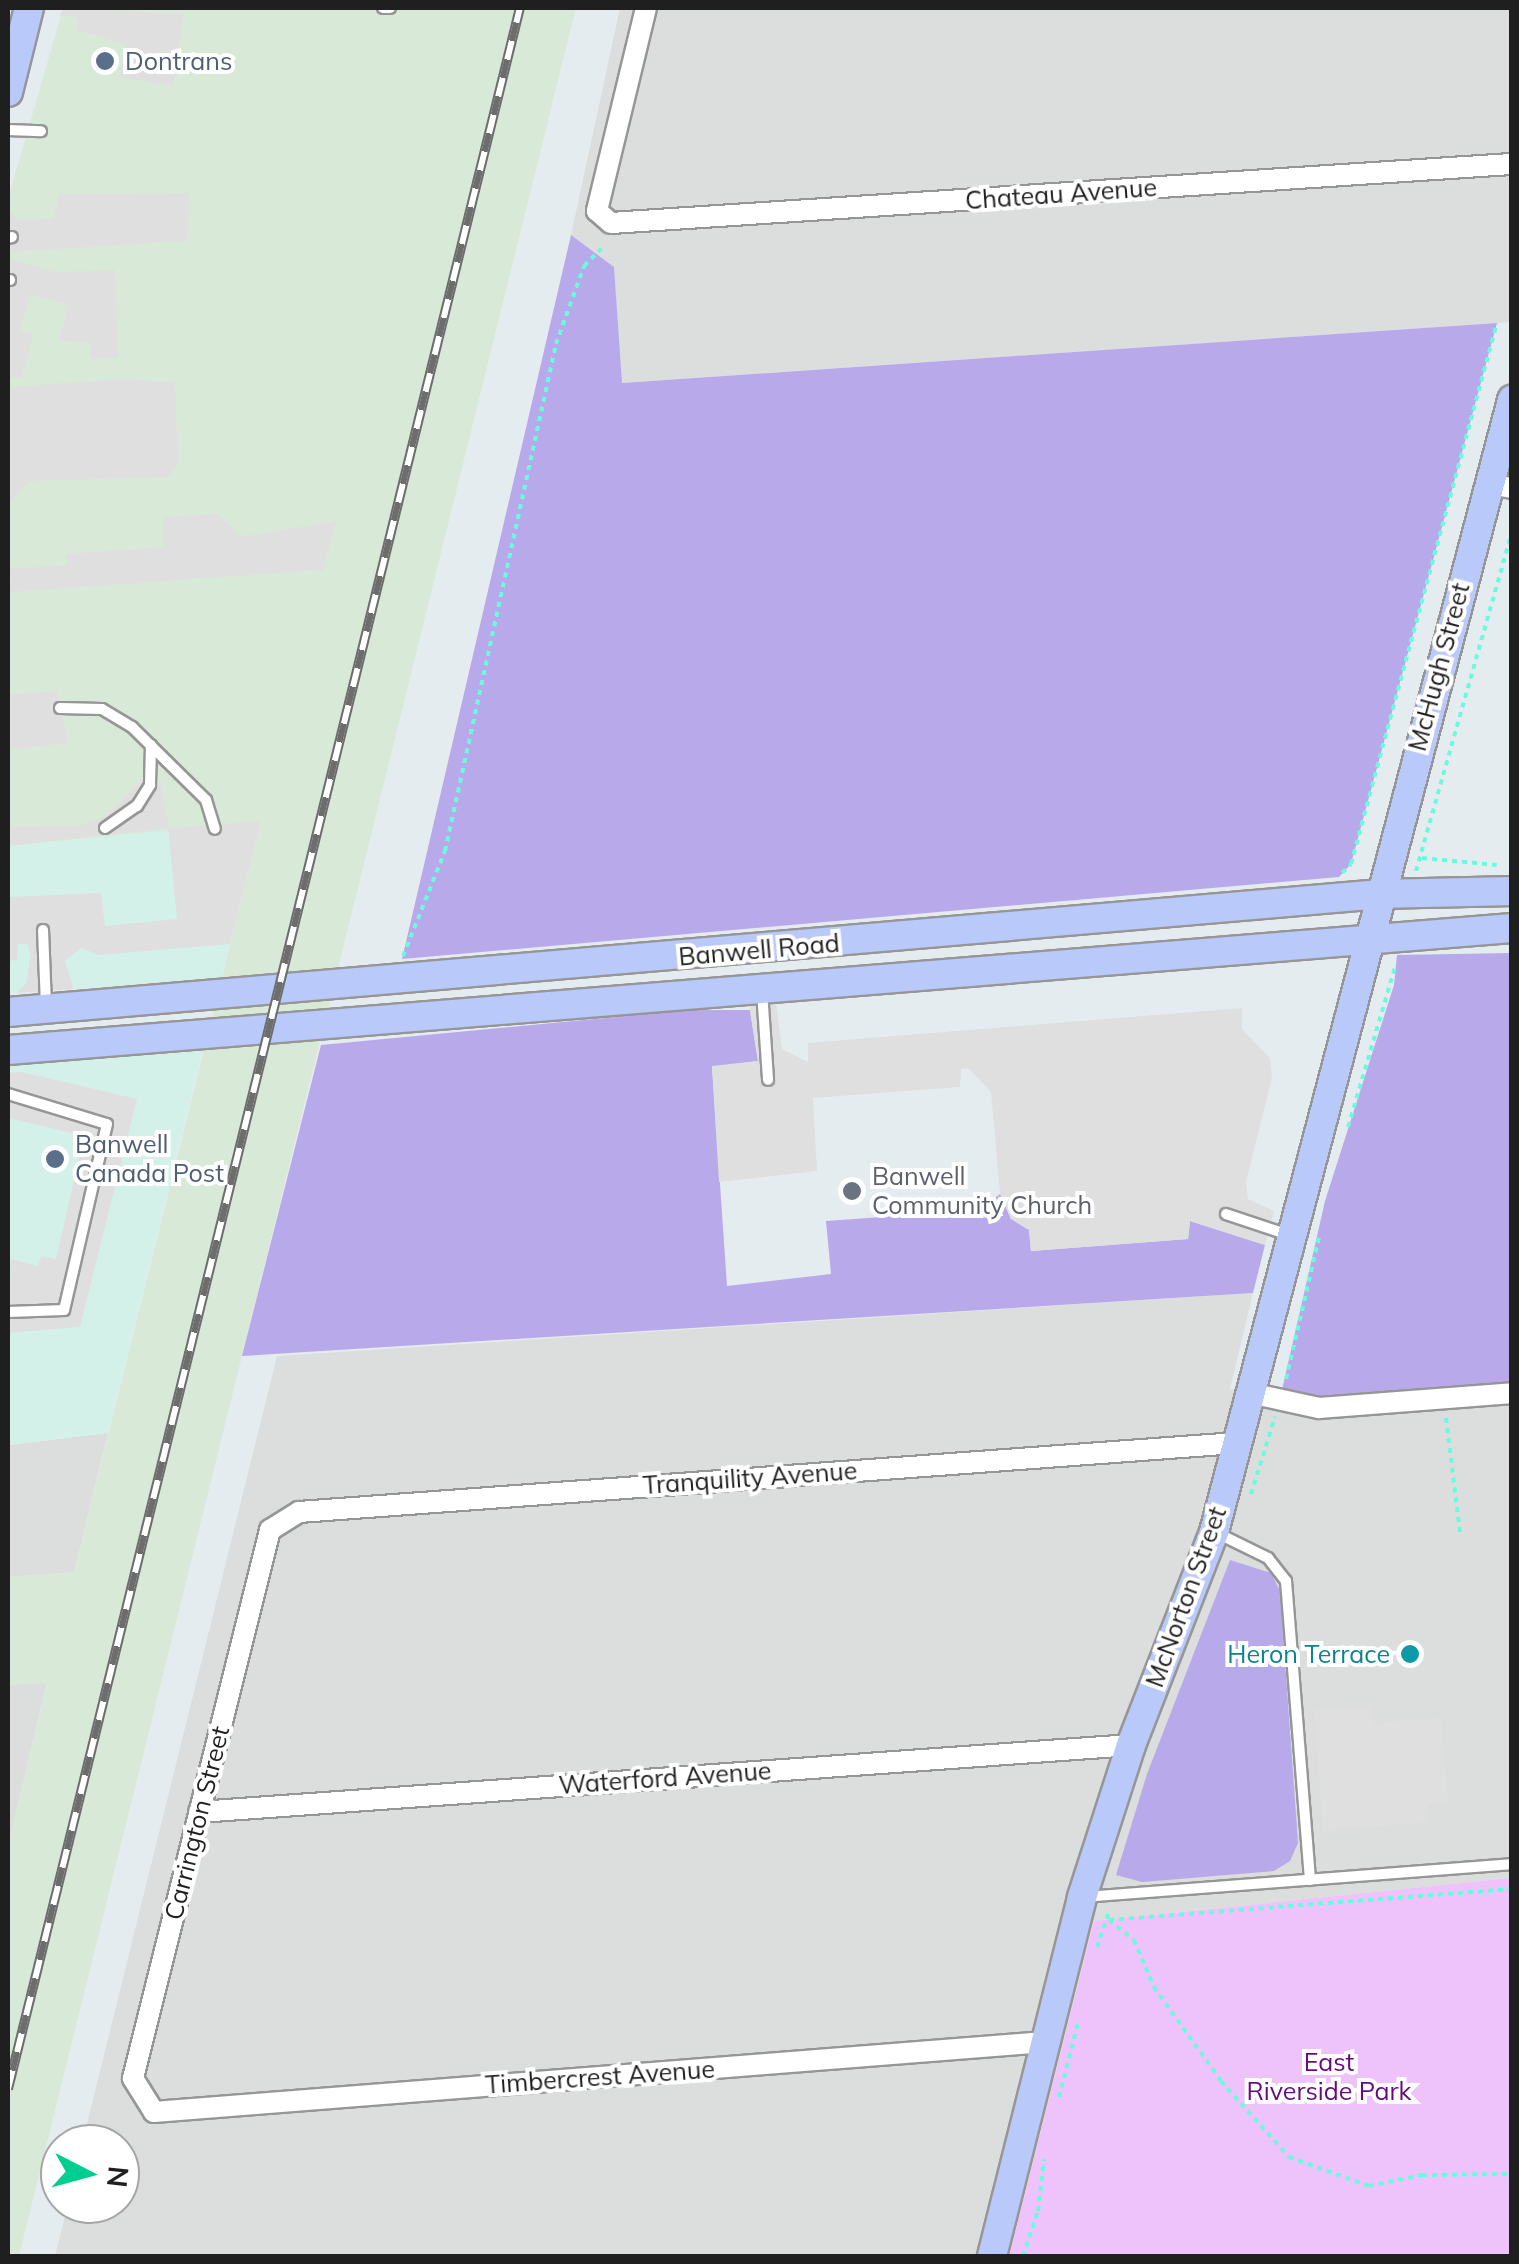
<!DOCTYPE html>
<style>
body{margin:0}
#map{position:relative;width:1519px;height:2264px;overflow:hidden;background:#e5ecf0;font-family:Mulish,sans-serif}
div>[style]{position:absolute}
.residential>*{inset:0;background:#dcdddd}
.commercial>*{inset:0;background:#d4f1e9}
.industrial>*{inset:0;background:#d9e9d7}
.grass>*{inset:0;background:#b8aaea}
.park>*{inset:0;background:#eec2fa}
.parking>*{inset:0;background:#dfdfdf}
.path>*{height:4px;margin-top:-2px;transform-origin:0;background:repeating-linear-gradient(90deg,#6afbdf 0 5px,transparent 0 10px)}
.roads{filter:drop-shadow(2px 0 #969696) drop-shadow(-2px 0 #969696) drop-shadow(0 2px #969696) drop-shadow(0 -2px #969696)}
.lane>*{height:10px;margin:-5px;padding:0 5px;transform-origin:5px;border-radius:5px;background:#fff}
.street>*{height:20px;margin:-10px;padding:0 10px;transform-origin:10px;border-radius:10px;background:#fff}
.secondary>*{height:28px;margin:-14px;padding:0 14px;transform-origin:14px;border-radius:14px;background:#b8c9fa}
.rail>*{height:10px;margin-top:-5px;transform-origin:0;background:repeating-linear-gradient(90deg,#fff 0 19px,#6d6d6d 0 38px);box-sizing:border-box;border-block:2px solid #6d6d6d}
.dots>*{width:28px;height:28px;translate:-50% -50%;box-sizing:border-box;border:5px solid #fff;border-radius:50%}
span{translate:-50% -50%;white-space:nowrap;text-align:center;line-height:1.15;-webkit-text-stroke:8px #fff;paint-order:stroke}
.service-label{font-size:25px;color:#4e5e75}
.left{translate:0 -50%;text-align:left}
.street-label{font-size:25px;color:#1f1f1f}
.worship-label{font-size:25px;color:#5b616d}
.culture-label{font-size:25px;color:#0d838f}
.right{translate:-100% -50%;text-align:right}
.park-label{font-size:25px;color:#660a7f}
.frame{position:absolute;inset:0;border:10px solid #1f1f1f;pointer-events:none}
.north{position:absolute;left:40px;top:2124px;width:100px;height:100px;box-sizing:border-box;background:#fff;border:2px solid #a5a5a5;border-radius:50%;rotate:96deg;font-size:28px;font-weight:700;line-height:40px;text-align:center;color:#1f1f1f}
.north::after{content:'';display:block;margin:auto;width:35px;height:45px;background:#00ce90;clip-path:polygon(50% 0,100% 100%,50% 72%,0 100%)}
</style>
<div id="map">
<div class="residential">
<i style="clip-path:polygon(620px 8px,1511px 8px,1511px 322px,621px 383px,614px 267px,571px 235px)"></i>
<i style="clip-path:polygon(1253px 1293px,1230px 1389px,1319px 1408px,1511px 1394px,1511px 1878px,1094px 1921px,1009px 2256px,55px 2256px,68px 2204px,120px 2204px,120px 2144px,82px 2144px,277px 1356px)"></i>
<i style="clip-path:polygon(108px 1433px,74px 1572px,8px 1577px,8px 1445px)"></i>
<i style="clip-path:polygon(47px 1682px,8px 1846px,8px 1685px)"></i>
</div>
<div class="commercial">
<i style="clip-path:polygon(261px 821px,221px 980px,8px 993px,8px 846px)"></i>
<i style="clip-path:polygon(204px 1046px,108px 1433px,8px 1445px,8px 1061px)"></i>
</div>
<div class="industrial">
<i style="clip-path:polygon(63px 8px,576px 8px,19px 2256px,8px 2256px,8px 1846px,47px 1683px,8px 1685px,8px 1577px,74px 1572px,261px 821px,8px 846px,8px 199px)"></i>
</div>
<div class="grass">
<i style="clip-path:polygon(571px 235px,614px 267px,622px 383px,1497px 323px,1351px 864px,1339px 877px,402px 959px)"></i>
<i style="clip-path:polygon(1511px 953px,1511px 1393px,1279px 1403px,1325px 1201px,1394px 985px,1397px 955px)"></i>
<i style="clip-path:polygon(689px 1010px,750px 1010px,758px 1061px,712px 1067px,727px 1286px,831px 1274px,826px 1221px,979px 1210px,1000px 1194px,1011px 1219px,1029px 1230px,1031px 1251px,1188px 1239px,1190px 1221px,1265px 1245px,1253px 1293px,242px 1356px,321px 1045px)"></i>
<i style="clip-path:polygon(1230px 1560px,1271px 1573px,1280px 1591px,1298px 1843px,1290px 1861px,1274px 1871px,1142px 1882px,1116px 1875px,1147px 1774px)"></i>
</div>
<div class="park">
<i style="clip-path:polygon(1511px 1878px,1511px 2256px,1009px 2256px,1094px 1921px)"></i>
</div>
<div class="parking">
<i style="clip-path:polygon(63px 8px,184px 14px,173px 86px,119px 77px,126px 44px,78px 31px,77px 17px,60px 16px)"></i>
<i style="clip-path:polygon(189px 193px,187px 241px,8px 252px,8px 208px,17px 219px,33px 220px,54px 218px,59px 194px)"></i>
<i style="clip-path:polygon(8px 259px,56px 272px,115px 270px,118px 358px,91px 359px,90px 342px,59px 341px,69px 305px,30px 294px,20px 330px,34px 334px,22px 377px,8px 379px)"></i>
<i style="clip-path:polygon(119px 379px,175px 382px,178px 465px,168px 477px,29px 481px,10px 502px,8px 531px,8px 387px)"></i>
<i style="clip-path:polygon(218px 514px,242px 537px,336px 521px,323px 570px,8px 592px,8px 569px,67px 565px,66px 554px,163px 547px,163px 517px)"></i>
<i style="clip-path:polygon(57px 691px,68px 743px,8px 750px,8px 694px)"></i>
<i style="clip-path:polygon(142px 779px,161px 786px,169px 828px,261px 821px,230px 944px,99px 955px,81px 948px,65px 961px,74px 989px,17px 993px,27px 982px,30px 956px,28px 944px,18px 944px,17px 960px,8px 961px,8px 897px,101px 893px,105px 926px,177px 919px,168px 828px,8px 846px,8px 827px,79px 826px,107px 815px)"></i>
<i style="clip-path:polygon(776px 1002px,782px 1049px,808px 1062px,808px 1043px,1242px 1008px,1242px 1029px,1270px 1058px,1272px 1078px,1246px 1182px,1248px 1199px,1274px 1211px,1265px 1245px,1190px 1221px,1188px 1239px,1031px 1251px,1029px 1230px,1011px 1219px,1000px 1194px,991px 1092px,968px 1068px,961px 1069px,960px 1087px,813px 1098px,817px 1171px,719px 1182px,712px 1066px,758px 1061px,749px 1005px)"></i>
<i style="clip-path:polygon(22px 1072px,137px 1099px,80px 1327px,8px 1333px,11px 1259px,38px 1266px,41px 1256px,56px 1259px,84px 1136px,8px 1118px,8px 1073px)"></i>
<i style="clip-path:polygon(1371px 1706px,1373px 1723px,1441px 1718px,1448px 1802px,1428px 1804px,1429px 1822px,1323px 1831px,1314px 1710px)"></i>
</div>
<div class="path">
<i style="left:1422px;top:858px;width:75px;rotate:5.3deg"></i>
<i style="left:1416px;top:871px;width:352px;rotate:-74.2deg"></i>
<i style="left:1342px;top:873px;width:13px;rotate:-45deg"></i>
<i style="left:1351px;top:864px;width:560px;rotate:-74.9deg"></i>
<i style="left:403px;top:956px;width:113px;rotate:-68.2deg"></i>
<i style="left:445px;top:851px;width:519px;rotate:-77.65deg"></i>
<i style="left:556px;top:344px;width:83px;rotate:-70.3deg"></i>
<i style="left:584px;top:266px;width:25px;rotate:-45deg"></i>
<i style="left:1348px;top:1127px;width:170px;rotate:-73.6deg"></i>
<i style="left:1286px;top:1379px;width:146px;rotate:-76.9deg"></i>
<i style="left:1446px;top:1418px;width:115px;rotate:83deg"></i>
<i style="left:1251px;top:1494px;width:81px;rotate:-72.7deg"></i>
<i style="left:1109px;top:1920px;width:32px;rotate:39deg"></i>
<i style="left:1134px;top:1940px;width:51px;rotate:66.9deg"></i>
<i style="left:1154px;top:1987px;width:115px;rotate:54.5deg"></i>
<i style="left:1221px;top:2081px;width:102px;rotate:48.2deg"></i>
<i style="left:1289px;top:2157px;width:85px;rotate:19.9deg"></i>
<i style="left:1369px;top:2186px;width:54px;rotate:-11.7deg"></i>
<i style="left:1422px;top:2175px;width:90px;rotate:-0.6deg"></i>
<i style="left:1109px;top:1920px;width:404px;rotate:-4.4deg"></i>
<i style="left:1097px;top:1947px;width:40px;rotate:-71.1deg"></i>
<i style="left:1059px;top:2097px;width:76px;rotate:-75.6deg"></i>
<i style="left:1023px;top:2256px;width:47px;rotate:-71.6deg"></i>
<i style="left:1038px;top:2211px;width:52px;rotate:-83.4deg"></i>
</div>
<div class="roads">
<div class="lane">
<i style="left:383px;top:8px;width:7px"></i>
<i style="left:8px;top:130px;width:33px;rotate:2deg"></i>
<i style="left:8px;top:238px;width:4px;rotate:-14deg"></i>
<i style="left:8px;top:280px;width:2px"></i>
<i style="left:60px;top:708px;width:42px;rotate:1.4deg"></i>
<i style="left:102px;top:709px;width:35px;rotate:31deg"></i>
<i style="left:132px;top:727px;width:104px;rotate:44.6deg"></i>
<i style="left:206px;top:800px;width:30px;rotate:73deg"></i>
<i style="left:105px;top:828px;width:39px;rotate:-35deg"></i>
<i style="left:137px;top:806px;width:25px;rotate:-58deg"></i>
<i style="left:150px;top:785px;width:40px;rotate:-88.6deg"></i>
<i style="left:43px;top:930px;width:74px;rotate:87.7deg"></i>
<i style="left:762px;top:991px;width:89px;rotate:86.1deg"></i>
<i style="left:8px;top:1094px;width:103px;rotate:16.9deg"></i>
<i style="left:107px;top:1124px;width:191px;rotate:103deg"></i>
<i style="left:64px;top:1310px;width:56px;rotate:178deg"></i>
<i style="left:1226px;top:1214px;width:66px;rotate:18.4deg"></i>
<i style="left:1215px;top:1532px;width:59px;rotate:26.1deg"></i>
<i style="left:1268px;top:1558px;width:29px;rotate:52deg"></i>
<i style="left:1286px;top:1581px;width:300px;rotate:85.4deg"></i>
<i style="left:1084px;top:1897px;width:429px;rotate:-4.4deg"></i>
</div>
<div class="street">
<i style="left:646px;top:8px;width:209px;rotate:103.6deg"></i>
<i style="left:597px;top:211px;width:18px;rotate:41deg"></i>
<i style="left:611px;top:223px;width:903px;rotate:-3.75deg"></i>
<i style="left:1489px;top:484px;width:23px;rotate:10deg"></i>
<i style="left:1250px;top:1393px;width:71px;rotate:12.3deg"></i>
<i style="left:1319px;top:1408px;width:194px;rotate:-4.4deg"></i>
<i style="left:199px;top:1812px;width:934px;rotate:-4.11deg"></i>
<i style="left:1045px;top:2042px;width:894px;rotate:175.51deg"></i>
<i style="left:154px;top:2112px;width:40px;rotate:-122deg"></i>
<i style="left:133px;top:2078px;width:565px;rotate:-75.96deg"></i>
<i style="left:270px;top:1530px;width:34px;rotate:-32deg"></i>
<i style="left:299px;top:1512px;width:940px;rotate:-4.21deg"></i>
</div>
<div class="secondary">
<i style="left:8px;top:92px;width:87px;rotate:-76deg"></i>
<i style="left:8px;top:1012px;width:1378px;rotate:-4.91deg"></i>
<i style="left:1381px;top:894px;width:131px;rotate:-1.3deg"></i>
<i style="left:8px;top:1050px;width:1509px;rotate:-4.64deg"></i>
<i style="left:992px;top:2256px;width:370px;rotate:-75.9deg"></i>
<i style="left:1082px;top:1897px;width:160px;rotate:-72.1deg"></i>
<i style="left:1131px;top:1745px;width:229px;rotate:-68.7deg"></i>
<i style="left:1214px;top:1532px;width:1171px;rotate:-75.25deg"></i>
</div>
</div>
<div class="rail">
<i style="left:8px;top:2089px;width:2143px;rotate:-76.18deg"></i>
</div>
<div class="dots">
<i style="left:105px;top:61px;background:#5c6f8a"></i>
<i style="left:55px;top:1159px;background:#5c6f8a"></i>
<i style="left:852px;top:1191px;background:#6b7280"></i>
<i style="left:1410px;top:1654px;background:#0f9aa8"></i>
</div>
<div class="service-label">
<span class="left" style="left:125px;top:61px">Dontrans</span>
<span class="left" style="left:75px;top:1159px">Banwell<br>Canada Post</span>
</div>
<div class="street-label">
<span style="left:1061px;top:194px;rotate:-4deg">Chateau Avenue</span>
<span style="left:1439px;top:667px;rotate:-75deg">McHugh Street</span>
<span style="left:759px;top:950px;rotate:-5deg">Banwell Road</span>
<span style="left:750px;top:1478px;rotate:-4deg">Tranquility Avenue</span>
<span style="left:1186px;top:1597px;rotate:-70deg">McNorton Street</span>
<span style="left:665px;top:1778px;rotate:-4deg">Waterford Avenue</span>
<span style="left:197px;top:1823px;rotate:-76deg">Carrington Street</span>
<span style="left:600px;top:2077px;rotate:-4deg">Timbercrest Avenue</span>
</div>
<div class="worship-label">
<span class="left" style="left:872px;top:1191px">Banwell<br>Community Church</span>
</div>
<div class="culture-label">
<span class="right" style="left:1390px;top:1654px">Heron Terrace</span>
</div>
<div class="park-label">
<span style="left:1329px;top:2077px">East<br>Riverside Park</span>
</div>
<div class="frame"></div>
<div class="north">N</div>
</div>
